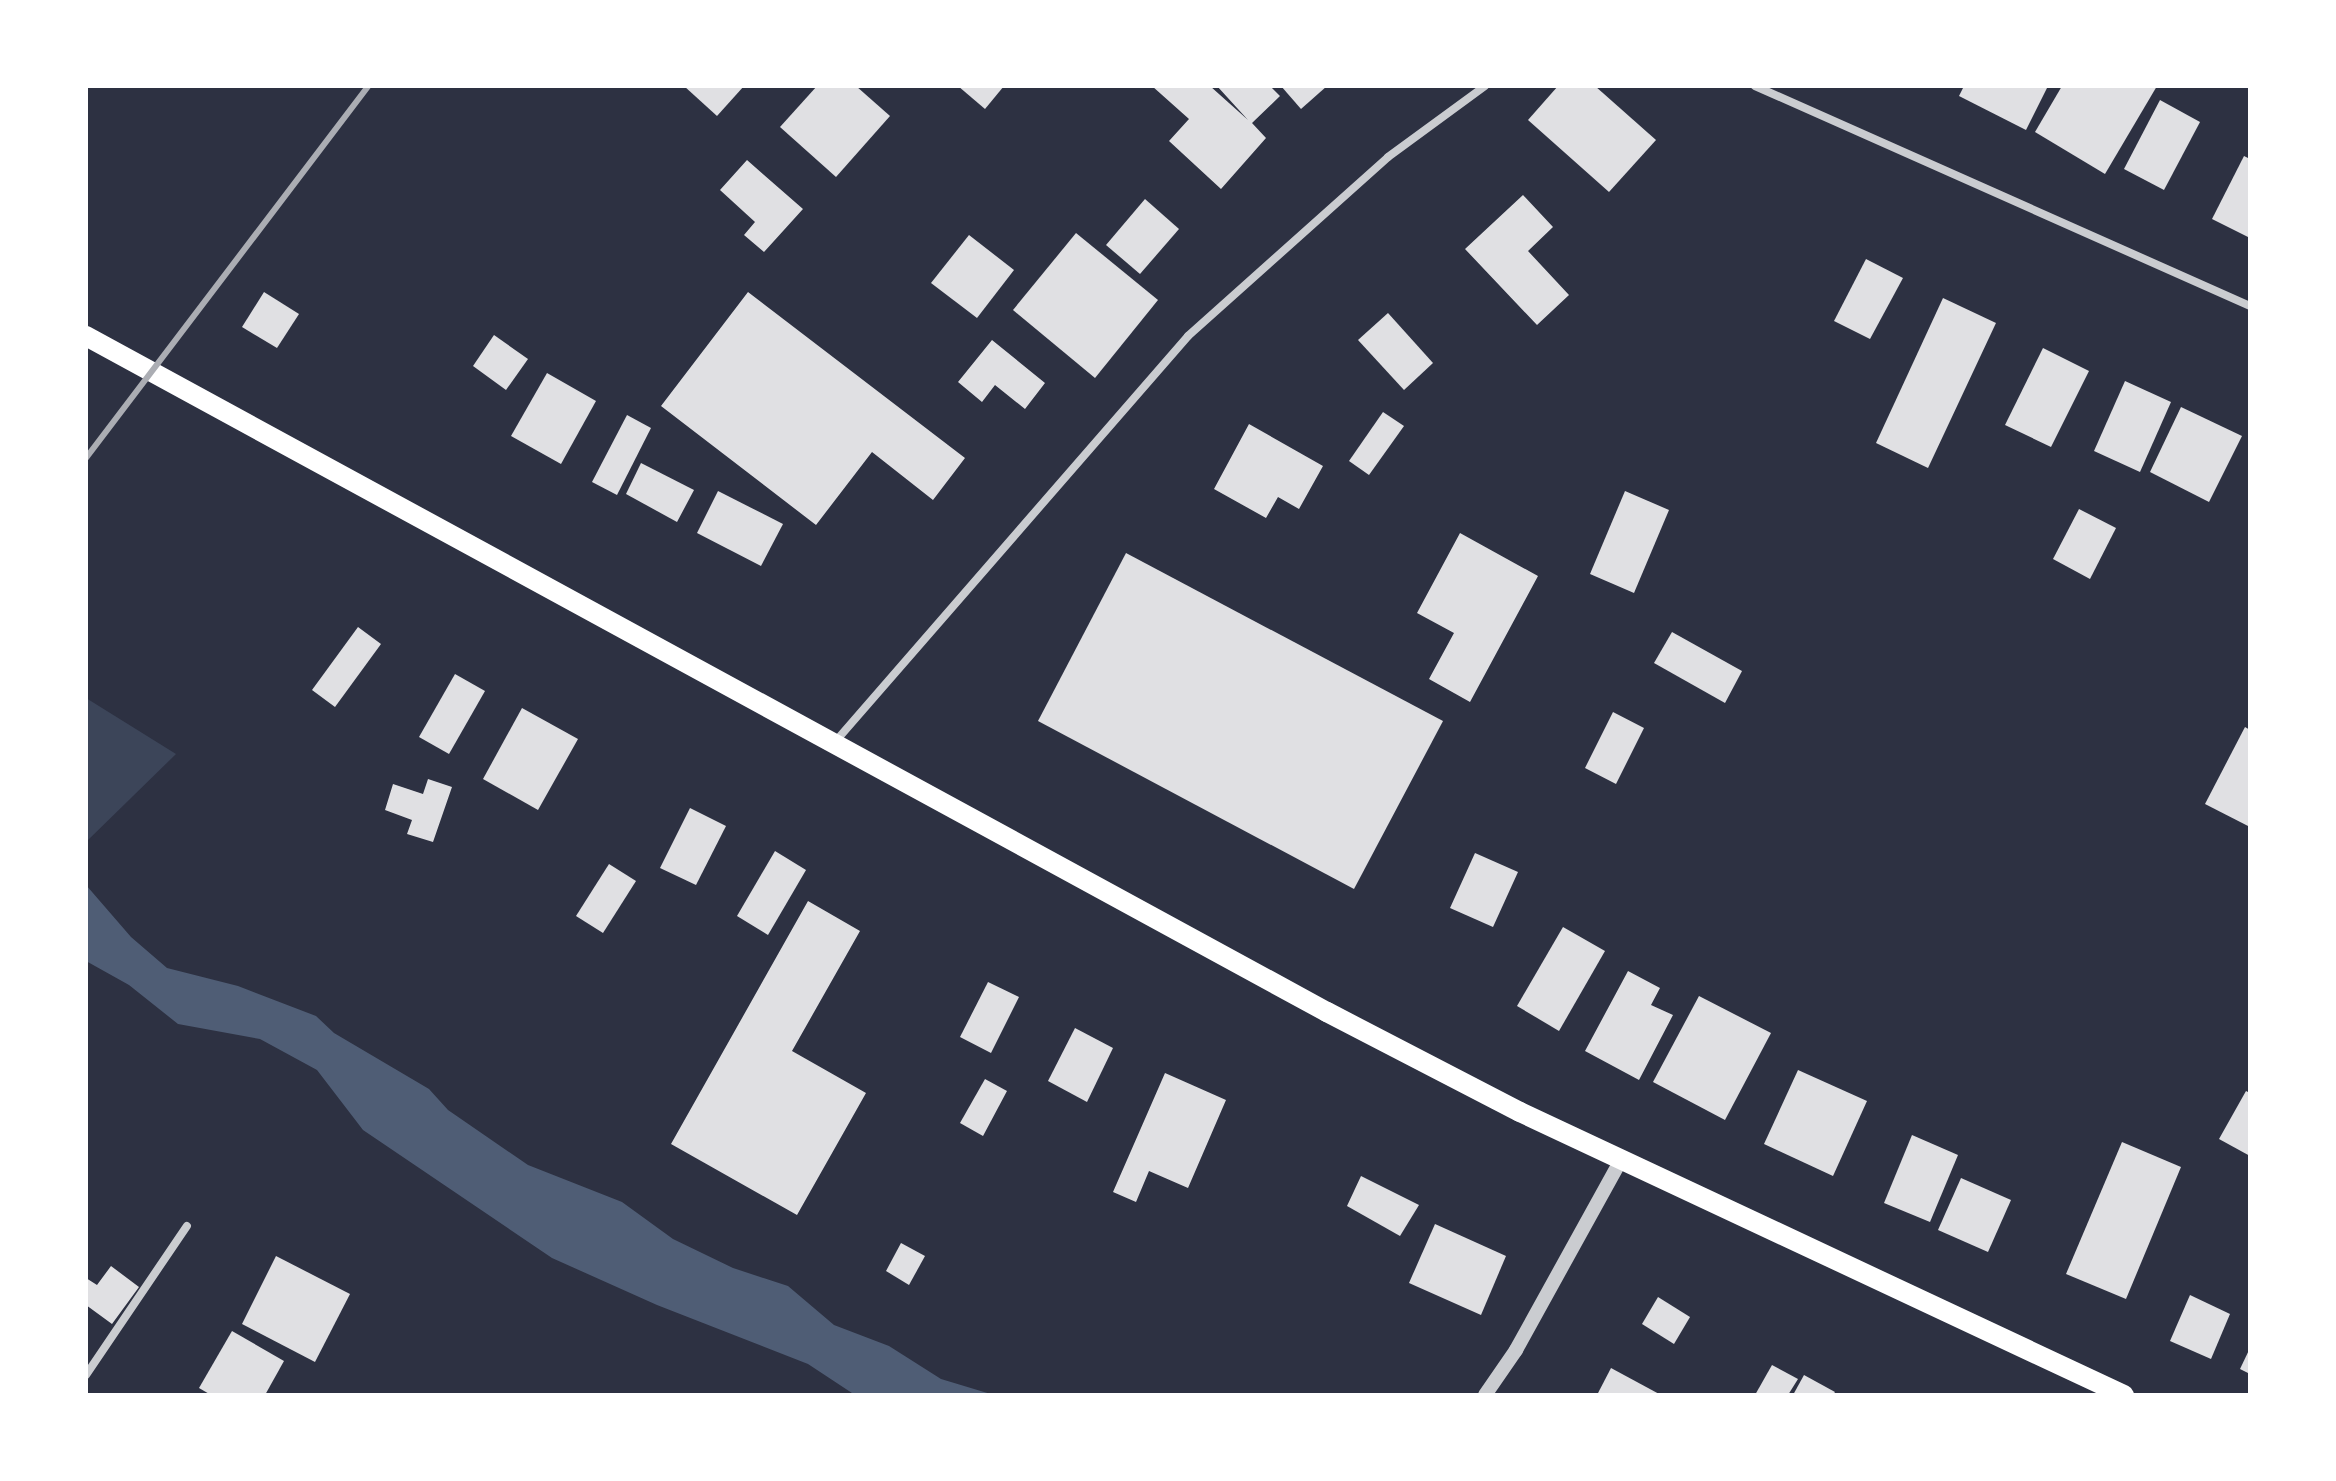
<!DOCTYPE html>
<style>
body{margin:0}
#map{position:relative;width:2336px;height:1481px;overflow:hidden;background:#2d3142;font-family:Arial,sans-serif}
div>[style]{position:absolute}
.green>*{inset:0;background:#3c4559}
.water>*{inset:0;background:#4f5d75}
.building>*{inset:0;background:#e0e0e3}
.minor>*{height:8px;margin:-4px;padding:0 4px;transform-origin:4px;border-radius:4px;background:#caccd0}
.tertiary>*{height:14px;margin:-7px;padding:0 7px;transform-origin:7px;border-radius:7px;background:#caccd0}
.primary>*{height:20px;margin:-10px;padding:0 10px;transform-origin:10px;border-radius:10px;background:#fff}
.rail>*{height:6px;margin:-3px;padding:0 3px;transform-origin:3px;border-radius:3px;background:#abadb3}
span{translate:-50% -50%;white-space:nowrap;text-align:center;line-height:1.15;-webkit-text-stroke:7px #fff;paint-order:stroke}
.frame{position:absolute;inset:0;border:88px solid #fff;pointer-events:none}
</style>
<div id="map">
<div class="green">
<i style="clip-path:polygon(86px 698px,176px 754px,86px 842px)"></i>
</div>
<div class="water">
<i style="clip-path:polygon(86px 885px,131px 937px,167px 968px,238px 986px,316px 1016px,334px 1033px,429px 1089px,448px 1110px,528px 1165px,622px 1202px,673px 1239px,733px 1268px,788px 1286px,834px 1325px,889px 1346px,941px 1379px,994px 1395px,855px 1395px,808px 1364px,657px 1305px,552px 1258px,363px 1130px,317px 1070px,260px 1039px,178px 1024px,129px 985px,86px 961px)"></i>
</div>
<div class="building">
<i style="clip-path:polygon(684px 86px,744px 86px,717px 116px)"></i>
<i style="clip-path:polygon(817px 86px,856px 86px,890px 116px,836px 177px,780px 127px)"></i>
<i style="clip-path:polygon(958px 86px,1004px 86px,985px 109px)"></i>
<i style="clip-path:polygon(1152px 86px,1210px 86px,1248px 120px,1217px 86px,1270px 86px,1280px 96px,1252px 123px,1266px 138px,1221px 189px,1169px 141px,1189px 119px)"></i>
<i style="clip-path:polygon(1281px 86px,1327px 86px,1301px 109px)"></i>
<i style="clip-path:polygon(1558px 86px,1595px 86px,1656px 140px,1609px 192px,1528px 120px)"></i>
<i style="clip-path:polygon(1964px 86px,2048px 86px,2026px 130px,1959px 96px)"></i>
<i style="clip-path:polygon(2062px 86px,2157px 86px,2105px 174px,2035px 132px)"></i>
<i style="clip-path:polygon(2160px 100px,2200px 122px,2164px 190px,2124px 169px)"></i>
<i style="clip-path:polygon(2244px 156px,2250px 159px,2250px 238px,2212px 219px)"></i>
<i style="clip-path:polygon(747px 160px,803px 209px,764px 252px,744px 235px,755px 222px,720px 190px)"></i>
<i style="clip-path:polygon(1523px 195px,1553px 227px,1528px 251px,1569px 295px,1537px 325px,1465px 249px)"></i>
<i style="clip-path:polygon(1145px 199px,1179px 229px,1140px 274px,1106px 245px)"></i>
<i style="clip-path:polygon(1076px 233px,1158px 300px,1095px 378px,1013px 310px)"></i>
<i style="clip-path:polygon(969px 235px,1014px 270px,977px 318px,931px 283px)"></i>
<i style="clip-path:polygon(1866px 259px,1903px 278px,1870px 339px,1834px 321px)"></i>
<i style="clip-path:polygon(264px 292px,299px 314px,277px 348px,242px 327px)"></i>
<i style="clip-path:polygon(748px 292px,965px 458px,933px 500px,872px 452px,816px 525px,661px 406px)"></i>
<i style="clip-path:polygon(1943px 298px,1996px 323px,1928px 468px,1876px 443px)"></i>
<i style="clip-path:polygon(1388px 313px,1433px 363px,1404px 390px,1358px 340px)"></i>
<i style="clip-path:polygon(494px 335px,528px 359px,506px 390px,473px 366px)"></i>
<i style="clip-path:polygon(992px 340px,1045px 383px,1025px 409px,995px 385px,982px 402px,958px 382px)"></i>
<i style="clip-path:polygon(2043px 348px,2089px 371px,2051px 447px,2005px 425px)"></i>
<i style="clip-path:polygon(547px 373px,596px 401px,561px 464px,511px 436px)"></i>
<i style="clip-path:polygon(2125px 381px,2171px 402px,2140px 472px,2094px 451px)"></i>
<i style="clip-path:polygon(2181px 407px,2242px 436px,2209px 502px,2150px 472px)"></i>
<i style="clip-path:polygon(1383px 412px,1404px 426px,1369px 475px,1349px 461px)"></i>
<i style="clip-path:polygon(627px 415px,651px 428px,617px 495px,592px 482px)"></i>
<i style="clip-path:polygon(1249px 424px,1323px 466px,1299px 509px,1278px 497px,1266px 518px,1214px 489px)"></i>
<i style="clip-path:polygon(641px 463px,694px 490px,677px 522px,626px 494px)"></i>
<i style="clip-path:polygon(718px 491px,783px 524px,761px 566px,697px 533px)"></i>
<i style="clip-path:polygon(1625px 491px,1669px 510px,1634px 593px,1590px 574px)"></i>
<i style="clip-path:polygon(2079px 509px,2116px 528px,2090px 579px,2053px 559px)"></i>
<i style="clip-path:polygon(1460px 533px,1538px 576px,1470px 702px,1429px 679px,1454px 633px,1417px 613px)"></i>
<i style="clip-path:polygon(1126px 553px,1443px 721px,1354px 889px,1038px 721px)"></i>
<i style="clip-path:polygon(358px 627px,381px 644px,335px 707px,312px 690px)"></i>
<i style="clip-path:polygon(1672px 632px,1742px 671px,1725px 703px,1654px 663px)"></i>
<i style="clip-path:polygon(455px 674px,485px 691px,449px 754px,419px 737px)"></i>
<i style="clip-path:polygon(522px 708px,578px 739px,538px 810px,483px 779px)"></i>
<i style="clip-path:polygon(1613px 712px,1644px 728px,1616px 784px,1585px 768px)"></i>
<i style="clip-path:polygon(2245px 727px,2250px 730px,2250px 827px,2205px 804px)"></i>
<i style="clip-path:polygon(428px 779px,452px 787px,433px 842px,407px 834px,412px 820px,385px 810px,393px 784px,423px 794px)"></i>
<i style="clip-path:polygon(690px 808px,726px 826px,696px 885px,660px 868px)"></i>
<i style="clip-path:polygon(775px 851px,806px 870px,768px 935px,737px 916px)"></i>
<i style="clip-path:polygon(1475px 853px,1518px 872px,1493px 927px,1450px 908px)"></i>
<i style="clip-path:polygon(609px 864px,636px 881px,603px 933px,576px 916px)"></i>
<i style="clip-path:polygon(808px 901px,860px 931px,792px 1051px,866px 1093px,797px 1215px,671px 1144px)"></i>
<i style="clip-path:polygon(1563px 927px,1605px 951px,1559px 1031px,1517px 1006px)"></i>
<i style="clip-path:polygon(1628px 971px,1660px 988px,1651px 1005px,1673px 1015px,1639px 1080px,1585px 1051px)"></i>
<i style="clip-path:polygon(988px 982px,1019px 997px,991px 1053px,960px 1037px)"></i>
<i style="clip-path:polygon(1699px 996px,1771px 1033px,1725px 1120px,1653px 1082px)"></i>
<i style="clip-path:polygon(1075px 1028px,1113px 1048px,1087px 1102px,1048px 1081px)"></i>
<i style="clip-path:polygon(1798px 1070px,1867px 1101px,1833px 1176px,1764px 1144px)"></i>
<i style="clip-path:polygon(1165px 1073px,1226px 1100px,1188px 1188px,1149px 1171px,1136px 1202px,1113px 1192px)"></i>
<i style="clip-path:polygon(985px 1079px,1007px 1091px,983px 1136px,960px 1123px)"></i>
<i style="clip-path:polygon(2246px 1091px,2250px 1093px,2250px 1156px,2219px 1139px)"></i>
<i style="clip-path:polygon(1912px 1135px,1958px 1155px,1930px 1222px,1884px 1203px)"></i>
<i style="clip-path:polygon(2122px 1142px,2181px 1167px,2126px 1299px,2066px 1274px)"></i>
<i style="clip-path:polygon(1361px 1176px,1419px 1205px,1400px 1236px,1347px 1206px)"></i>
<i style="clip-path:polygon(1961px 1178px,2011px 1200px,1988px 1252px,1938px 1230px)"></i>
<i style="clip-path:polygon(1435px 1224px,1506px 1256px,1481px 1315px,1409px 1283px)"></i>
<i style="clip-path:polygon(901px 1243px,925px 1256px,909px 1285px,886px 1271px)"></i>
<i style="clip-path:polygon(276px 1256px,350px 1294px,315px 1362px,242px 1324px)"></i>
<i style="clip-path:polygon(111px 1266px,139px 1287px,112px 1324px,86px 1305px,86px 1278px,97px 1285px)"></i>
<i style="clip-path:polygon(2190px 1295px,2230px 1314px,2211px 1359px,2170px 1341px)"></i>
<i style="clip-path:polygon(1658px 1297px,1690px 1317px,1674px 1344px,1642px 1324px)"></i>
<i style="clip-path:polygon(232px 1331px,284px 1361px,265px 1395px,211px 1395px,199px 1388px)"></i>
<i style="clip-path:polygon(2250px 1348px,2250px 1374px,2240px 1369px)"></i>
<i style="clip-path:polygon(1772px 1365px,1798px 1379px,1788px 1395px,1755px 1395px)"></i>
<i style="clip-path:polygon(1611px 1368px,1661px 1395px,1597px 1395px)"></i>
<i style="clip-path:polygon(1804px 1375px,1835px 1392px,1833px 1395px,1793px 1395px)"></i>
</div>
<div class="minor">
<i style="left:1755px;top:86px;width:542px;rotate:23.96deg"></i>
<i style="left:835px;top:742px;width:538px;rotate:-48.99deg"></i>
<i style="left:1188px;top:336px;width:268px;rotate:-41.8deg"></i>
<i style="left:1388px;top:157px;width:120px;rotate:-36.2deg"></i>
<i style="left:86px;top:1375px;width:180px;rotate:-55.9deg"></i>
</div>
<div class="tertiary">
<i style="left:1485px;top:1395px;width:55px;rotate:-55.4deg"></i>
<i style="left:1516px;top:1350px;width:217px;rotate:-61.1deg"></i>
</div>
<div class="primary">
<i style="left:86px;top:336px;width:1413px;rotate:28.58deg"></i>
<i style="left:1327px;top:1012px;width:217px;rotate:27.4deg"></i>
<i style="left:1520px;top:1112px;width:667px;rotate:25.11deg"></i>
</div>
<div class="rail">
<i style="left:86px;top:458px;width:467px;rotate:-52.8deg"></i>
</div>
<div class="frame"></div>
</div>
